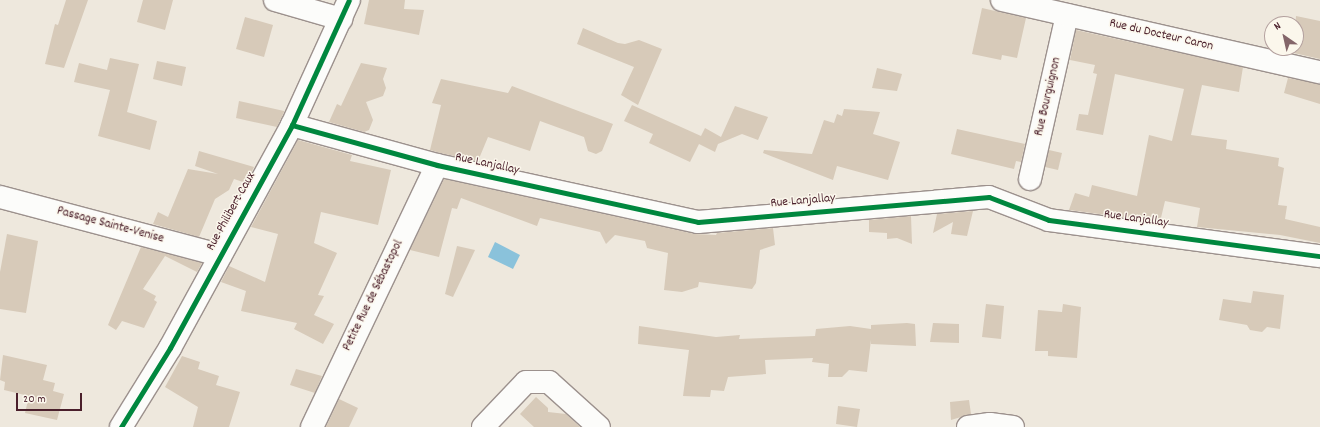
<!DOCTYPE html>
<meta charset="utf-8">
<style>
body{margin:0}
#map{position:relative;width:1320px;height:427px;overflow:hidden;background:#eee8dd;font-family:Dekko,sans-serif}
div>[style]{position:absolute}
.water>*{inset:0;background:#8ac2db}
.building>*{inset:0;background:#d7cab9}
.roads{filter:drop-shadow(1px 0 #9c918d) drop-shadow(-1px 0 #9c918d) drop-shadow(0 1px #9c918d) drop-shadow(0 -1px #9c918d)}
.minor>*{height:22px;margin:-11px;padding:0 11px;transform-origin:11px;border-radius:11px;background:#fcfcfa}
.tertiary>*{height:22px;margin:-11px;padding:0 11px;transform-origin:11px;border-radius:11px;background:#fcfcfa}
.cycleway>*{height:5px;margin:-2.5px;padding:0 2.5px;transform-origin:2.5px;border-radius:2.5px;background:#00873e}
span{translate:-50% -50%;white-space:nowrap;text-align:center;line-height:1.15;-webkit-text-stroke:3px #fbf7ec;paint-order:stroke}
.street-label{font-size:13px;color:#4a1f2b}
.north{position:absolute;left:1264px;top:16px;width:40px;height:40px;box-sizing:border-box;background:#fbf7ec;border:1px solid #b4a19f;border-radius:50%;rotate:326deg;font-size:11px;font-weight:700;line-height:16px;text-align:center;color:#4a1f2b}
.north::after{content:'';display:block;margin:auto;width:14px;height:18px;background:#836569;clip-path:polygon(50% 0,100% 100%,50% 72%,0 100%)}
.scale{position:absolute;left:16px;top:393px;width:66px;height:18px;box-sizing:border-box;border:2px solid #4a1f2b;border-top:0;padding-left:5px;font-size:12px;line-height:14px;white-space:nowrap;color:#4a1f2b;-webkit-text-stroke:3px #fbf7ec;paint-order:stroke}
</style>
<div id="map">
<div class="water">
<i style="clip-path:polygon(495px 242px,520px 255px,513px 269px,488px 257px)"></i>
</div>
<div class="building">
<i style="clip-path:polygon(66px 0,88px 0,64px 68px,45px 64px,55px 24px,58px 25px)"></i>
<i style="clip-path:polygon(143px 0,173px 0,165px 30px,137px 22px)"></i>
<i style="clip-path:polygon(369px 0,405px 0,404px 9px,424px 10px,419px 35px,364px 24px)"></i>
<i style="clip-path:polygon(982px 8px,1026px 18px,1017px 58px,1002px 55px,1001px 60px,972px 54px)"></i>
<i style="clip-path:polygon(1296px 16px,1320px 21px,1320px 59px,1294px 53px)"></i>
<i style="clip-path:polygon(245px 17px,273px 25px,264px 57px,236px 49px)"></i>
<i style="clip-path:polygon(583px 28px,618px 43px,625px 44px,639px 40px,662px 49px,638px 105px,621px 95px,634px 67px,577px 44px)"></i>
<i style="clip-path:polygon(1076px 30px,1243px 67px,1239px 92px,1202px 85px,1191px 135px,1227px 140px,1226px 149px,1279px 158px,1278px 166px,1284px 168px,1278px 205px,1287px 206px,1285px 219px,1320px 227px,1320px 243px,1280px 235px,1197px 227px,1200px 208px,1165px 201px,1160px 222px,1069px 210px,1075px 193px,1089px 197px,1092px 185px,1137px 196px,1149px 135px,1172px 141px,1184px 89px,1115px 74px,1103px 135px,1076px 130px,1079px 114px,1088px 115px,1097px 74px,1093px 73px,1095px 65px,1070px 60px)"></i>
<i style="clip-path:polygon(110px 58px,139px 64px,127px 112px,157px 121px,150px 150px,98px 136px,110px 90px,74px 82px,79px 63px,107px 70px)"></i>
<i style="clip-path:polygon(157px 61px,186px 67px,182px 86px,153px 79px)"></i>
<i style="clip-path:polygon(361px 63px,387px 68px,383px 79px,386px 88px,383px 96px,366px 102px,373px 120px,369px 130px,364px 132px,329px 122px,337px 104px,341px 106px)"></i>
<i style="clip-path:polygon(877px 68px,902px 74px,897px 91px,872px 88px)"></i>
<i style="clip-path:polygon(1288px 78px,1320px 84px,1320px 104px,1284px 93px)"></i>
<i style="clip-path:polygon(441px 79px,508px 93px,512px 86px,613px 124px,602px 151px,596px 154px,588px 151px,584px 137px,540px 121px,530px 151px,488px 137px,478px 161px,440px 153px,430px 150px,441px 105px,432px 103px)"></i>
<i style="clip-path:polygon(239px 101px,284px 111px,284px 112px,277px 127px,236px 118px)"></i>
<i style="clip-path:polygon(632px 105px,701px 136px,705px 128px,721px 137px,735px 106px,768px 117px,758px 140px,742px 134px,718px 144px,715px 152px,699px 144px,690px 162px,649px 143px,653px 134px,624px 121px)"></i>
<i style="clip-path:polygon(844px 109px,880px 112px,873px 134px,900px 142px,888px 180px,837px 166px,833px 180px,763px 153px,764px 150px,812px 154px,824px 120px,834px 123px,837px 114px,842px 116px)"></i>
<i style="clip-path:polygon(957px 129px,1025px 144px,1021px 162px,1016px 161px,1014px 169px,951px 154px)"></i>
<i style="clip-path:polygon(298px 140px,352px 155px,350px 161px,391px 170px,378px 225px,321px 212px,314px 243px,337px 253px,318px 295px,324px 296px,314px 315px,334px 324px,323px 344px,294px 329px,297px 323px,241px 311px,246px 291px,221px 282px,229px 266px,265px 282px,278px 234px,251px 227px)"></i>
<i style="clip-path:polygon(1049px 150px,1062px 153px,1058px 170px,1045px 167px)"></i>
<i style="clip-path:polygon(199px 151px,254px 167px,246px 183px,234px 179px,229px 190px,215px 199px,199px 237px,153px 224px,158px 212px,168px 217px,188px 169px,218px 174px,195px 166px)"></i>
<i style="clip-path:polygon(444px 179px,695px 234px,716px 235px,717px 233px,773px 228px,775px 245px,760px 250px,756px 283px,752px 289px,699px 282px,698px 287px,682px 292px,664px 290px,668px 253px,647px 248px,645px 241px,615px 235px,606px 244px,600px 232px,540px 218px,537px 226px,461px 198px,457px 209px,452px 208px,439px 257px,410px 250px)"></i>
<i style="clip-path:polygon(973px 211px,967px 236px,951px 234px,953px 222px,933px 233px,937px 214px)"></i>
<i style="clip-path:polygon(911px 216px,912px 244px,897px 238px,887px 239px,887px 233px,869px 232px,869px 220px)"></i>
<i style="clip-path:polygon(7px 234px,38px 241px,26px 313px,0 309px,0 272px)"></i>
<i style="clip-path:polygon(457px 246px,475px 250px,453px 297px,445px 294px)"></i>
<i style="clip-path:polygon(141px 247px,202px 263px,197px 272px,165px 256px,143px 289px,156px 296px,154px 300px,157px 302px,144px 328px,122px 321px,116px 330px,108px 325px)"></i>
<i style="clip-path:polygon(1253px 291px,1284px 295px,1280px 329px,1267px 327px,1262px 332px,1250px 330px,1247px 325px,1219px 320px,1223px 299px,1251px 303px)"></i>
<i style="clip-path:polygon(986px 304px,1004px 306px,1001px 339px,982px 337px)"></i>
<i style="clip-path:polygon(1063px 304px,1081px 307px,1077px 358px,1048px 356px,1048px 351px,1035px 351px,1038px 310px,1062px 312px)"></i>
<i style="clip-path:polygon(907px 323px,915px 324px,916px 346px,871px 344px,871px 340px,867px 372px,849px 370px,842px 377px,828px 377px,829px 364px,812px 362px,813px 358px,765px 360px,766px 374px,728px 377px,724px 391px,711px 390px,710px 397px,683px 396px,689px 350px,638px 344px,639px 326px,716px 337px,740px 335px,739px 339px,815px 336px,816px 329px,850px 326px,871px 329px,871px 325px)"></i>
<i style="clip-path:polygon(933px 323px,959px 324px,959px 343px,930px 342px)"></i>
<i style="clip-path:polygon(3px 355px,47px 365px,43px 380px,55px 383px,53px 391px,64px 394px,57px 420px,25px 413px,29px 396px,4px 390px,5px 382px,0 380px)"></i>
<i style="clip-path:polygon(182px 356px,200px 362px,198px 369px,219px 376px,216px 385px,240px 392px,229px 427px,193px 427px,198px 407px,165px 387px)"></i>
<i style="clip-path:polygon(296px 369px,322px 376px,315px 393px,290px 385px)"></i>
<i style="clip-path:polygon(536px 397px,548px 408px,548px 412px,566px 414px,580px 427px,534px 427px,520px 414px)"></i>
<i style="clip-path:polygon(339px 399px,358px 408px,349px 427px,326px 427px)"></i>
<i style="clip-path:polygon(969px 400px,971px 414px,951px 420px,950px 402px)"></i>
<i style="clip-path:polygon(838px 406px,860px 409px,857px 427px,836px 424px)"></i>
</div>
<div class="roads">
<div class="minor">
<i style="left:275px;top:0;width:69px;rotate:16.1deg"></i>
<i style="left:292px;top:125px;width:150px;rotate:15.4deg"></i>
<i style="left:437px;top:165px;width:267px;rotate:12.3deg"></i>
<i style="left:698px;top:222px;width:292px;rotate:-4.9deg"></i>
<i style="left:989px;top:197px;width:64px;rotate:21deg"></i>
<i style="left:1049px;top:220px;width:273px;rotate:7.6deg"></i>
<i style="left:1030px;top:179px;width:168px;rotate:-77.3deg"></i>
<i style="left:0;top:197px;width:228px;rotate:14.8deg"></i>
<i style="left:121px;top:427px;width:93px;rotate:-58.2deg"></i>
<i style="left:170px;top:348px;width:254px;rotate:-61.3deg"></i>
<i style="left:292px;top:125px;width:137px;rotate:-65.5deg"></i>
<i style="left:312px;top:427px;width:290px;rotate:-64.5deg"></i>
<i style="left:483px;top:427px;width:62px;rotate:-46.3deg"></i>
<i style="left:526px;top:382px;width:23px"></i>
<i style="left:549px;top:382px;width:67px;rotate:42deg"></i>
<i style="left:968px;top:427px;width:22px;rotate:-8deg"></i>
<i style="left:990px;top:424px;width:23px;rotate:7deg"></i>
</div>
<div class="tertiary">
<i style="left:1002px;top:0;width:326px;rotate:12.8deg"></i>
</div>
</div>
<div class="cycleway">
<i style="left:292px;top:125px;width:150px;rotate:15.4deg"></i>
<i style="left:437px;top:165px;width:267px;rotate:12.3deg"></i>
<i style="left:698px;top:222px;width:292px;rotate:-4.9deg"></i>
<i style="left:989px;top:197px;width:64px;rotate:21deg"></i>
<i style="left:1049px;top:220px;width:273px;rotate:7.6deg"></i>
<i style="left:121px;top:427px;width:93px;rotate:-58.2deg"></i>
<i style="left:170px;top:348px;width:254px;rotate:-61.3deg"></i>
<i style="left:292px;top:125px;width:137px;rotate:-65.5deg"></i>
</div>
<div class="street-label">
<span style="left:1161px;top:36px;rotate:13deg">Rue du Docteur Caron</span>
<span style="left:1049px;top:97px;rotate:-77deg">Rue Bourguignon</span>
<span style="left:487px;top:165px;rotate:12deg">Rue Lanjallay</span>
<span style="left:803px;top:202px;rotate:-5deg">Rue Lanjallay</span>
<span style="left:232px;top:212px;rotate:-61deg">Rue Philibert Caux</span>
<span style="left:1136px;top:220px;rotate:8deg">Rue Lanjallay</span>
<span style="left:110px;top:226px;rotate:15deg">Passage Sainte-Venise</span>
<span style="left:374px;top:296px;rotate:-64deg">Petite Rue de Sébastopol</span>
</div>
<div class="north">N</div>
<div class="scale">20 m</div>
</div>
